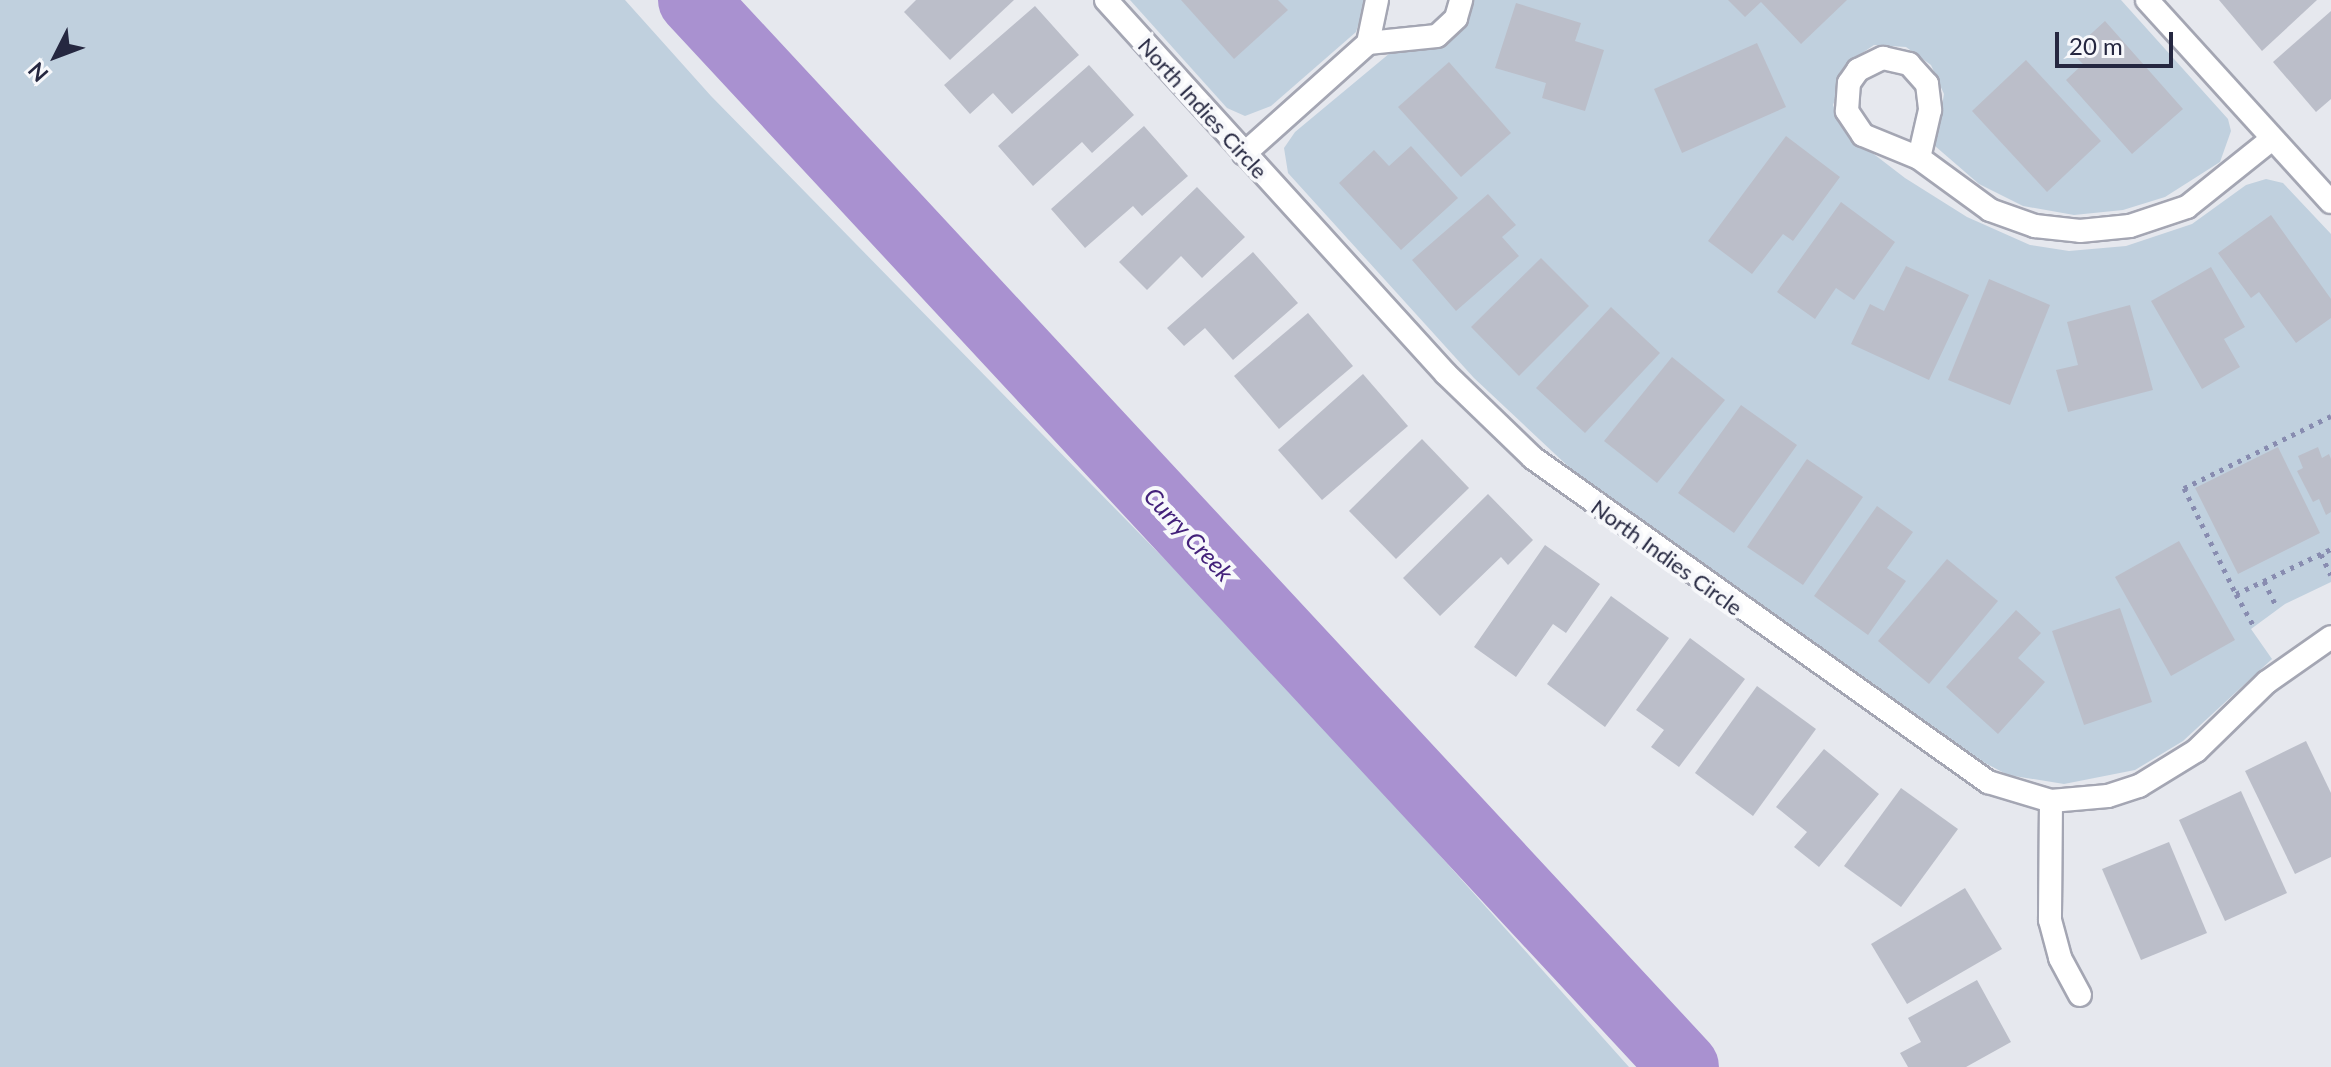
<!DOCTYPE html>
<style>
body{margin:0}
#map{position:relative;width:2331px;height:1067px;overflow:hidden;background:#e6e8ee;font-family:Lato,sans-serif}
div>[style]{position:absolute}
.green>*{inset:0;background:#c0d0de}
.river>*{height:70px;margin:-35px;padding:0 35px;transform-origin:35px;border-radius:35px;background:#a991d0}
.building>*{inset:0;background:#bbbec9}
.path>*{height:5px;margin-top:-2.5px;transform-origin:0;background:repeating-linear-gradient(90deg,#888cb0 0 4px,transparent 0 10px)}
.roads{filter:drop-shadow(2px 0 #a4a6b3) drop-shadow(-2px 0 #a4a6b3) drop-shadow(0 2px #a4a6b3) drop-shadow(0 -2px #a4a6b3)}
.minor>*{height:22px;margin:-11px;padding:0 11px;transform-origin:11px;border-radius:11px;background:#fff}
span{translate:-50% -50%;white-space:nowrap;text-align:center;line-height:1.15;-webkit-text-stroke:8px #f7f8fb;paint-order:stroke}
.street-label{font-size:22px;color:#252740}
.water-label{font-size:24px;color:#43217a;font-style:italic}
.north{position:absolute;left:16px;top:16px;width:80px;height:80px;-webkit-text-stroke:6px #f7f8fb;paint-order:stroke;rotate:228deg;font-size:22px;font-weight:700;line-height:32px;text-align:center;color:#252740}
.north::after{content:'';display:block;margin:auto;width:28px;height:36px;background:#252740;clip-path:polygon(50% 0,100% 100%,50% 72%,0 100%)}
.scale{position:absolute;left:2055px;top:32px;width:118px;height:36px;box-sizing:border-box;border:4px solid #252740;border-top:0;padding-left:10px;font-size:24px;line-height:28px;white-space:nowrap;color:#252740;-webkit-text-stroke:6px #f7f8fb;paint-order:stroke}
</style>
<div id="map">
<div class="green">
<i style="clip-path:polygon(0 0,625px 0,711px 96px,1283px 680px,1629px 1067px,0 1067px)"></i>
<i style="clip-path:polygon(1130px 0,1366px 0,1356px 32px,1271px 106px,1245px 116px,1227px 108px)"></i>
<i style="clip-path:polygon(1472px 0,2121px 0,2228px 119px,2231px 131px,2220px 162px,2165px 197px,2123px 210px,2074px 215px,2023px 206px,1979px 184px,1935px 146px,1944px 94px,1931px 65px,1906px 47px,1874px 45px,1849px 62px,1833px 105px,1845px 132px,1905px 178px,1967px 217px,2030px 245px,2069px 251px,2126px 246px,2192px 224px,2246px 185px,2266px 179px,2283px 183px,2331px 234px,2331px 582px,2285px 604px,2251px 629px,2272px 659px,2183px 741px,2135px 770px,2064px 784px,2008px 775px,1985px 763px,1571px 469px,1474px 378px,1288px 173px,1284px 148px,1295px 132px,1390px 53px,1447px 44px,1467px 22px)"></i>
</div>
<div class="river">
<i style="left:693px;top:0;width:1456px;rotate:47.11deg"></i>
</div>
<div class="building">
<i style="clip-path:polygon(916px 0,1014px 0,950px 60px,904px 12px)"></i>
<i style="clip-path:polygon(1181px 0,1278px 0,1288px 10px,1234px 59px)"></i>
<i style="clip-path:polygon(1728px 0,1847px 0,1801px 44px,1761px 2px,1745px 17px)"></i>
<i style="clip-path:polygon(2219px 0,2317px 0,2262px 51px)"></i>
<i style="clip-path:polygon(1516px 3px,1581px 23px,1575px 41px,1604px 50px,1585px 111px,1542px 98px,1546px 83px,1495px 68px)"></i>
<i style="clip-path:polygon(1035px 6px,1079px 55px,1012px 114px,993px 93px,970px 114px,944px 85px)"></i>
<i style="clip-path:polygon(2331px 11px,2331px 99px,2316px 112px,2273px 62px)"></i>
<i style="clip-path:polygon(2105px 21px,2183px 109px,2132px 154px,2066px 80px,2083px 64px,2071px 52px)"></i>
<i style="clip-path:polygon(1757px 43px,1786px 107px,1682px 153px,1654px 89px)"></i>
<i style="clip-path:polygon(2026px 60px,2101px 141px,2047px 192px,1972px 111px)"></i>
<i style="clip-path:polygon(1449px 62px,1511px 133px,1461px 177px,1398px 107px)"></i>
<i style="clip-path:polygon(1089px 65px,1134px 115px,1092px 153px,1082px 142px,1033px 186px,998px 146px)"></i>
<i style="clip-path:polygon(1144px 126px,1188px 176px,1142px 216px,1133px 206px,1085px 248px,1051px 209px)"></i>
<i style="clip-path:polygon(1786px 136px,1840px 177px,1793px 241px,1783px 234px,1752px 274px,1708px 241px)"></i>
<i style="clip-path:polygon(1411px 146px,1458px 198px,1401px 250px,1339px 183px,1374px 150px,1389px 166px)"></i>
<i style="clip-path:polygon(1197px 187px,1245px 237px,1202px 278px,1181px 256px,1147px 290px,1119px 262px)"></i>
<i style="clip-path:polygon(1488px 194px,1516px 225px,1502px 237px,1519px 256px,1456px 311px,1412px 260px)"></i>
<i style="clip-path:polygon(1841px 202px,1895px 242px,1854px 300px,1836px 288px,1815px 319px,1777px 292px)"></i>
<i style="clip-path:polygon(2271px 215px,2331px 299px,2331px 318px,2296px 343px,2259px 292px,2251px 298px,2218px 253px)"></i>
<i style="clip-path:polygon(1253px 252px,1298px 303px,1233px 360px,1205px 328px,1184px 346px,1167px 328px)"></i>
<i style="clip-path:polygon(1541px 258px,1589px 306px,1519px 376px,1471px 327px)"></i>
<i style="clip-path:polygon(1906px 266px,1969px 295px,1929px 380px,1851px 344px,1870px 304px,1884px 311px)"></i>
<i style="clip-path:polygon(2211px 267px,2245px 327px,2224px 339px,2240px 367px,2202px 389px,2151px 301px)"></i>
<i style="clip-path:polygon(1989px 279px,2050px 305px,2010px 405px,1948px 380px)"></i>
<i style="clip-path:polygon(2130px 305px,2153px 390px,2068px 412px,2056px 370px,2078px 365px,2067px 322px)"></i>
<i style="clip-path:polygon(1611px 307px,1660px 353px,1585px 433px,1536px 388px)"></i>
<i style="clip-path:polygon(1308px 313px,1353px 366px,1279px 429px,1234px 376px)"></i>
<i style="clip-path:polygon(1672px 357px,1725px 400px,1657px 483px,1604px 441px)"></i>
<i style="clip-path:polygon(1363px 374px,1408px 426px,1322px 500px,1278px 450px)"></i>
<i style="clip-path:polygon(1741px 405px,1797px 445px,1734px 533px,1678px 493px)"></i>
<i style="clip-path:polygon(1422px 439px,1469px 488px,1396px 559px,1349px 511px)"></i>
<i style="clip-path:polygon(2278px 447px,2320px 533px,2238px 574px,2195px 488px)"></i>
<i style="clip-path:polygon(2318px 447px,2322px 458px,2329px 454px,2331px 459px,2331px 512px,2326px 515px,2319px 499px,2313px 502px,2297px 471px,2303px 468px,2298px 456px)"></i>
<i style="clip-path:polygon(1807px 459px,1863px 497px,1803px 585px,1747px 547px)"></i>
<i style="clip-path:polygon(1488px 494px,1533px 540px,1508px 565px,1501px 557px,1440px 616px,1403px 578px)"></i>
<i style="clip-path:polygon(1877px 506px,1913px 532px,1887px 568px,1906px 581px,1868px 635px,1814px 596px)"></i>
<i style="clip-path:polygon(2179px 541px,2235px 640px,2171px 676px,2115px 577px)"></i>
<i style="clip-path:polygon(1545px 545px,1600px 584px,1566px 633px,1553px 624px,1516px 677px,1474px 647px)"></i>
<i style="clip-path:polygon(1947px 559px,1998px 601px,1929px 684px,1878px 641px)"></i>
<i style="clip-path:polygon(1611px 596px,1669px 638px,1605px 727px,1547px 684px)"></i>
<i style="clip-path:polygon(2120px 608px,2152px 702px,2084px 725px,2052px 631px)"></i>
<i style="clip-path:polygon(2016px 610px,2041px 633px,2018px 658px,2045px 682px,1998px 734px,1946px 687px)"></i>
<i style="clip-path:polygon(1690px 638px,1745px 679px,1679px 767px,1651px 747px,1664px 730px,1636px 710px)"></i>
<i style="clip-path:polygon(1757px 686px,1816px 729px,1753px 816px,1695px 773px)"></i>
<i style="clip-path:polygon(2306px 741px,2331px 793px,2331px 857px,2295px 874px,2245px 771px)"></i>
<i style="clip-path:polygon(1824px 749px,1879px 794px,1819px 867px,1794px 847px,1807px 832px,1776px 807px)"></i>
<i style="clip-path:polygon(1901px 788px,1958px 829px,1901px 907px,1844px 866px)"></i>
<i style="clip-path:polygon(2241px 791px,2287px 893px,2225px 921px,2179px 820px)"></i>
<i style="clip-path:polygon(2169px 842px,2207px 933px,2141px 960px,2102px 869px)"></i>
<i style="clip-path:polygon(1965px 888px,2002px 949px,1907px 1004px,1871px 944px)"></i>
<i style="clip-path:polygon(1977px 980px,2011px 1042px,1966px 1067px,1908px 1067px,1900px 1053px,1921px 1042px,1908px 1018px)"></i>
</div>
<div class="path">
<i style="left:2331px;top:416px;width:164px;rotate:153.9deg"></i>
<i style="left:2184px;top:488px;width:118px;rotate:63.9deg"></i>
<i style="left:2236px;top:594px;width:105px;rotate:-25.3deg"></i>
<i style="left:2321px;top:554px;width:23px;rotate:65deg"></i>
<i style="left:2264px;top:581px;width:28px;rotate:64deg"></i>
<i style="left:2236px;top:594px;width:35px;rotate:61deg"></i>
</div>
<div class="roads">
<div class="minor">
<i style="left:1106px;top:0;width:505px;rotate:47.73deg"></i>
<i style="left:1446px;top:374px;width:121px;rotate:44deg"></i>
<i style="left:1533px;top:458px;width:559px;rotate:35.45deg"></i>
<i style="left:1988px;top:782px;width:66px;rotate:16.8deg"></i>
<i style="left:2051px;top:801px;width:57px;rotate:-5deg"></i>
<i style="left:2108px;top:796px;width:33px;rotate:-18deg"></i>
<i style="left:2139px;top:786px;width:67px;rotate:-31.6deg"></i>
<i style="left:2196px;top:751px;width:99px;rotate:-44.2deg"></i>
<i style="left:2267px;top:682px;width:78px;rotate:-35.1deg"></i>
<i style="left:1377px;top:0;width:44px;rotate:101.8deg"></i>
<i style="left:1368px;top:43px;width:69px;rotate:-5.8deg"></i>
<i style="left:1437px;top:36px;width:26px;rotate:-43deg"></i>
<i style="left:1456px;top:18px;width:19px;rotate:-74deg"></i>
<i style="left:2147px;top:0;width:273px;rotate:47.7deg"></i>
<i style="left:1883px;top:58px;width:27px;rotate:13deg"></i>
<i style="left:1909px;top:64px;width:27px;rotate:48deg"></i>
<i style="left:1927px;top:84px;width:26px;rotate:83deg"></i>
<i style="left:1930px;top:110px;width:49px;rotate:102.9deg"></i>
<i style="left:1919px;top:158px;width:61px;rotate:-157.7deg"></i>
<i style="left:1863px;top:135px;width:29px;rotate:-124deg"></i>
<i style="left:1847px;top:111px;width:28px;rotate:-86deg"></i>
<i style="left:1849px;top:83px;width:16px;rotate:-55deg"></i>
<i style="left:1858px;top:70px;width:28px;rotate:-26deg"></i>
<i style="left:1244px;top:154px;width:166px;rotate:-41.8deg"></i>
<i style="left:1919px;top:158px;width:88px;rotate:36.2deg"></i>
<i style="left:1990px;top:210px;width:48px;rotate:19.6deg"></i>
<i style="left:2035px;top:226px;width:45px;rotate:6.3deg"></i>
<i style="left:2080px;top:231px;width:50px;rotate:-5.7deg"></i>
<i style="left:2130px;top:226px;width:60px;rotate:-18.4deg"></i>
<i style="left:2187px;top:207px;width:109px;rotate:-38.7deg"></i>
<i style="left:2051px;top:801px;width:119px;rotate:90.5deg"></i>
<i style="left:2050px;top:920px;width:39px;rotate:75deg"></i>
<i style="left:2060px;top:958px;width:42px;rotate:61.6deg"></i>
</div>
</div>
<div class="street-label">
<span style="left:1203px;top:108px;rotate:48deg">North Indies Circle</span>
<span style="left:1667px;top:557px;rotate:36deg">North Indies Circle</span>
</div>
<div class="water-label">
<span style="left:1189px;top:534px;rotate:47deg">Curry Creek</span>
</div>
<div class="north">N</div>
<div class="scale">20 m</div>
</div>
